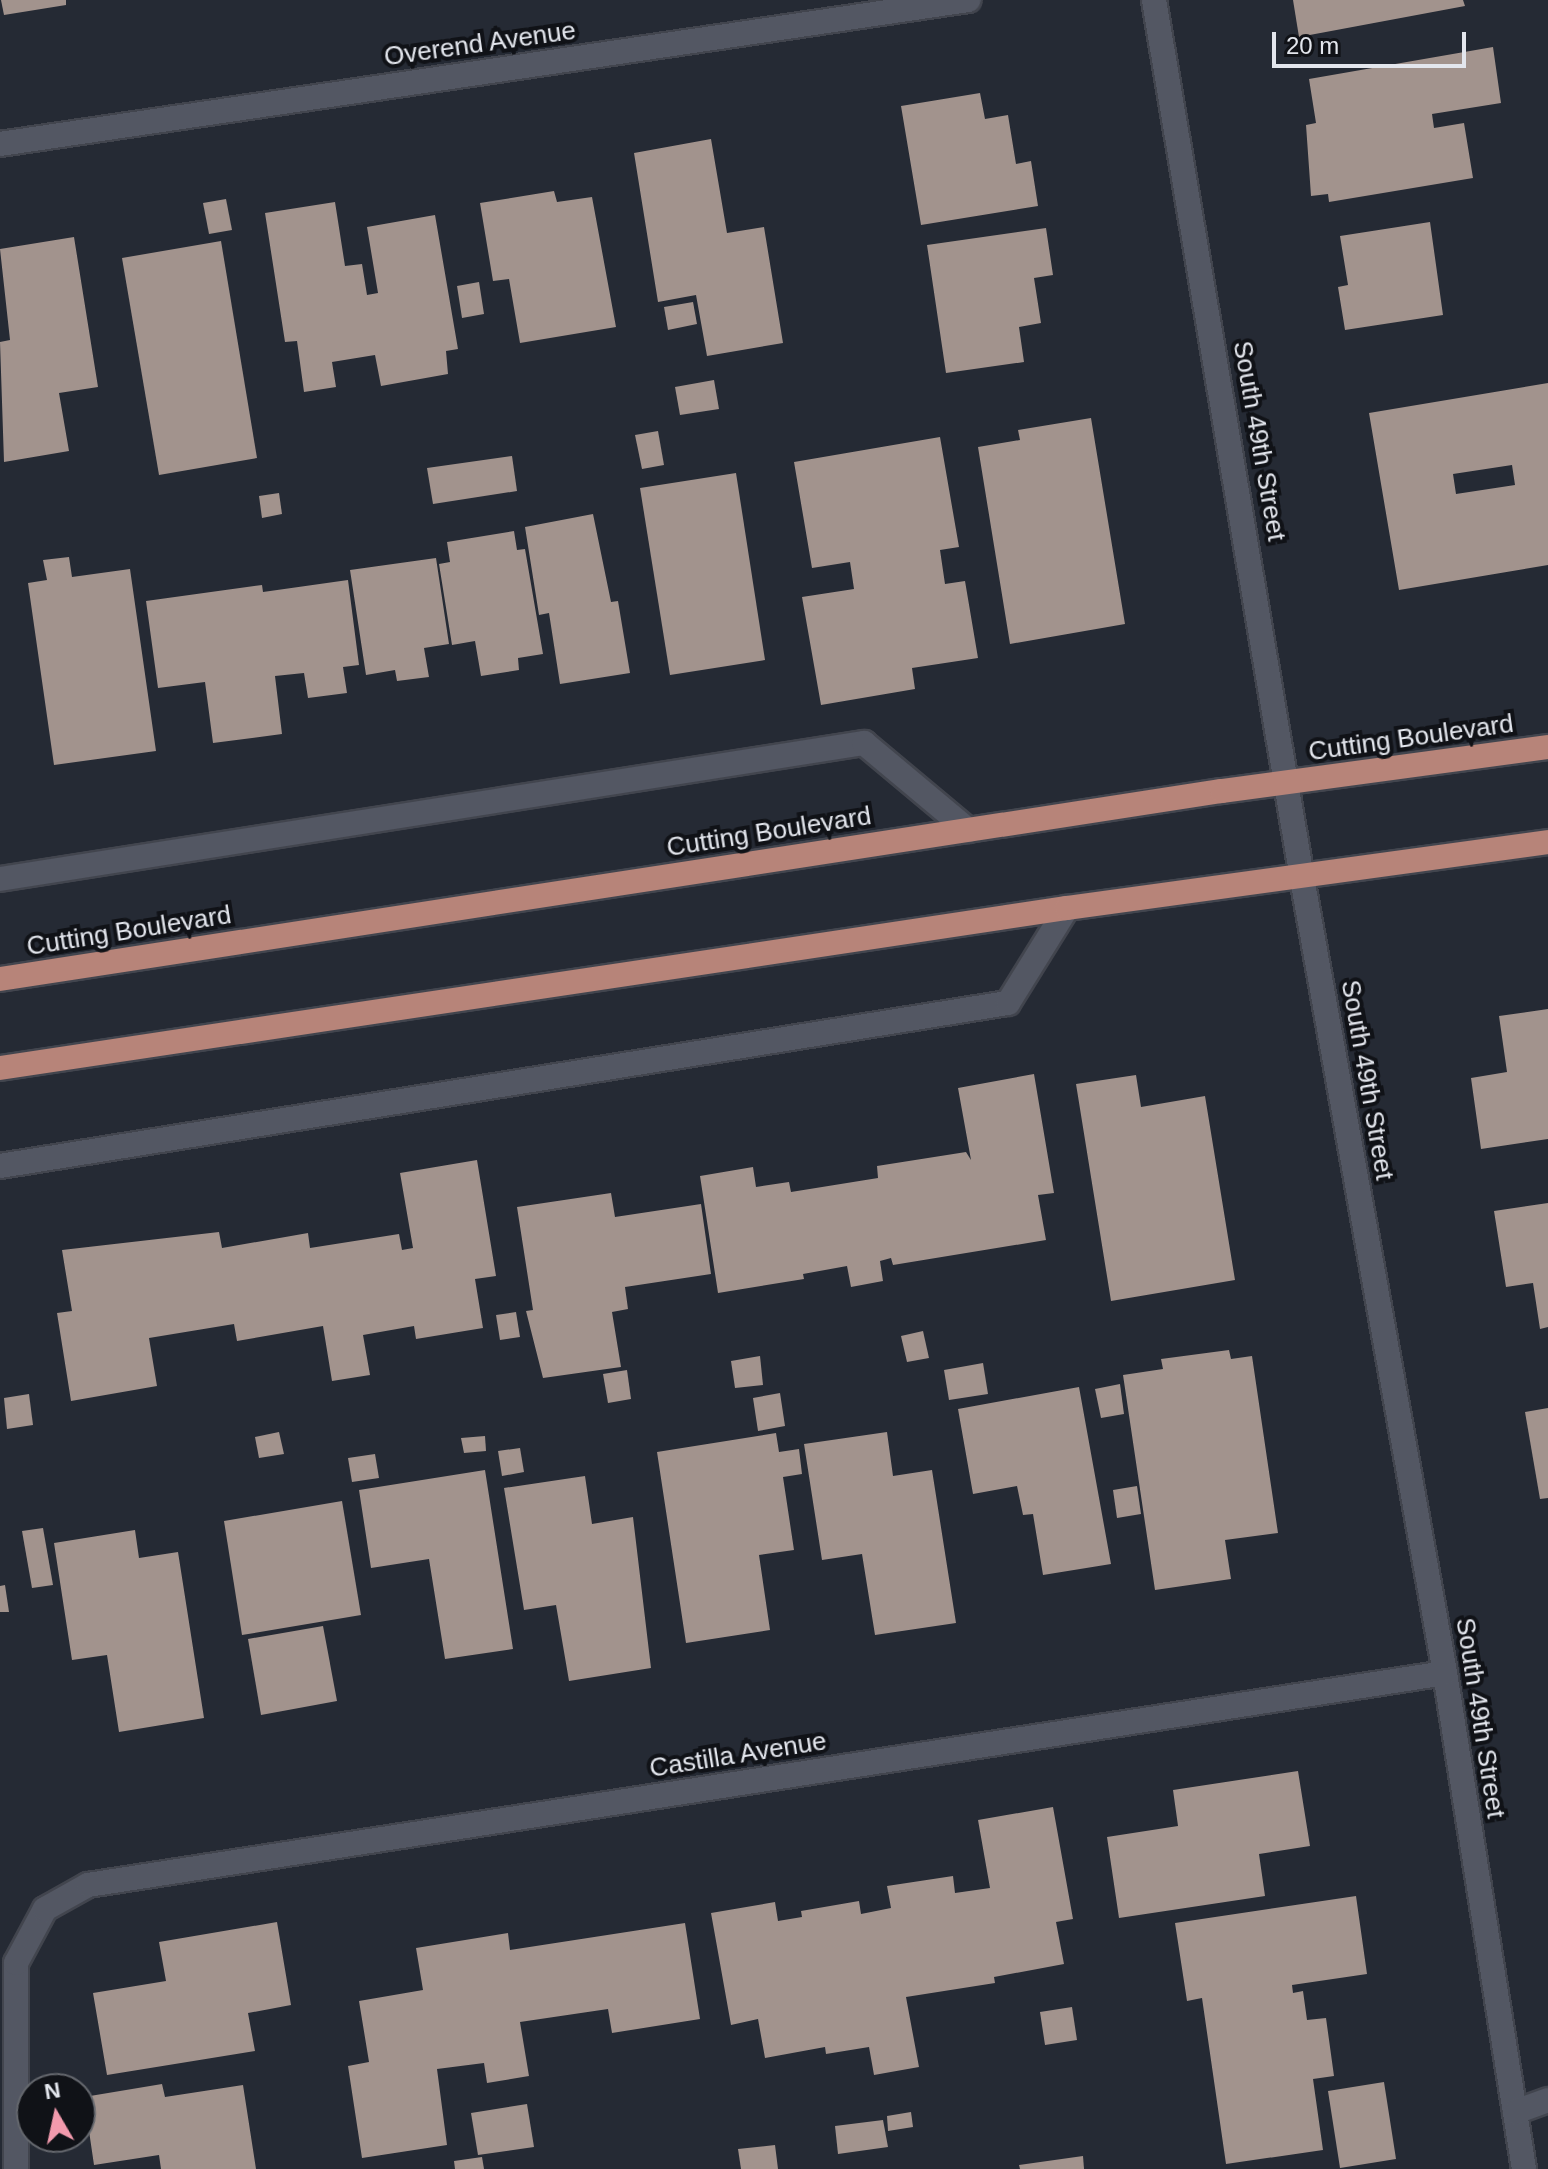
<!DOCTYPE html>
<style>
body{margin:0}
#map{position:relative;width:1548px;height:2169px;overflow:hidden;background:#252a34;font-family:Arial,sans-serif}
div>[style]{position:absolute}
.building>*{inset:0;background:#a2938d}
.roads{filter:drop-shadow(2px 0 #42454e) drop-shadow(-2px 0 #42454e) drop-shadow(0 2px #42454e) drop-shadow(0 -2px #42454e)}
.minor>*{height:24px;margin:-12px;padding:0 12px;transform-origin:12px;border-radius:12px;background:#535763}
.major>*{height:24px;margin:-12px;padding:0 12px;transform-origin:12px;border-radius:12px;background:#b78479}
span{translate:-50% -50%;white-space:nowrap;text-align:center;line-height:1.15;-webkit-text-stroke:8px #101217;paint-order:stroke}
.street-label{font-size:26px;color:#e3e6ed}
.north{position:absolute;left:16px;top:2073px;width:80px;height:80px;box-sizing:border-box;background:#101217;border:2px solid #64676d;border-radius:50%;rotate:351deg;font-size:22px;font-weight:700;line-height:32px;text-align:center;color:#e3e6ed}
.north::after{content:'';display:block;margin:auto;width:28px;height:36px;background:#f29aad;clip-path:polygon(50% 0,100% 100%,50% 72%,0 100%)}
.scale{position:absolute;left:1272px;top:32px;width:194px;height:36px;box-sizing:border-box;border:4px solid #e3e6ed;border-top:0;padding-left:10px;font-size:24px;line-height:28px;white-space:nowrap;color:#e3e6ed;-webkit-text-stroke:6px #101217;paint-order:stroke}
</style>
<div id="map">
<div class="building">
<i style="clip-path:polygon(1px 0,66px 0,66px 5px,4px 15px)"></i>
<i style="clip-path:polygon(1293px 0,1463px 0,1465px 6px,1299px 37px)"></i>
<i style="clip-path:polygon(1493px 47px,1501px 103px,1432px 114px,1434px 128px,1464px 123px,1473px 178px,1329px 202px,1328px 194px,1311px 196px,1306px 125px,1316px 123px,1309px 79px)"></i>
<i style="clip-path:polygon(980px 93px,985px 119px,1008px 115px,1016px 164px,1031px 161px,1038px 206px,921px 225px,901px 106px)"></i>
<i style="clip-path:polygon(711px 139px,727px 233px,764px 227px,783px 343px,707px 356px,696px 295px,658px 302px,634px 153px)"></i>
<i style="clip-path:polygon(554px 191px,557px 202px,592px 197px,616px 327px,520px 343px,509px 279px,493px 281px,480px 203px)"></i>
<i style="clip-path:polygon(226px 199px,232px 230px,209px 234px,203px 203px)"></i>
<i style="clip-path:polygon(335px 202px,345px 266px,362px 264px,367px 295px,378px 293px,367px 227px,435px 215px,458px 349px,446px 351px,448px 374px,381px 386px,375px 355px,332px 362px,336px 387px,304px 392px,297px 341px,285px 342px,265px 213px)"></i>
<i style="clip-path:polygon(1430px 222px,1443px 315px,1345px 330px,1338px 287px,1348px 285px,1340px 236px)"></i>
<i style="clip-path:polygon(1046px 228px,1053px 275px,1034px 278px,1041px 323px,1019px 327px,1024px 362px,946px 373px,927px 245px)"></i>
<i style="clip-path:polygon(74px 237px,98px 387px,59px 393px,69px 451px,4px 462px,0 342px,10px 340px,0 249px)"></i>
<i style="clip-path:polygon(221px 241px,257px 458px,159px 475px,122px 258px)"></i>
<i style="clip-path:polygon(479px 282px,484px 314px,462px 318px,457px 286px)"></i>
<i style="clip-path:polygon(693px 302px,697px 324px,668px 330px,664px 307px)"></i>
<i style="clip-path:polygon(714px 380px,719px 409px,680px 415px,675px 387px)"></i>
<i style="clip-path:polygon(evenodd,1548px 383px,1548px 565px,1399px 590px,1369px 413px,1548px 383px,1512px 465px,1515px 485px,1456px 494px,1453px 474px,1512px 465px)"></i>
<i style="clip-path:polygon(1091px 418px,1125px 624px,1010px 644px,978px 447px,1020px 440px,1018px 430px)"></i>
<i style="clip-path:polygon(658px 431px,664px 465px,642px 469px,635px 435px)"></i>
<i style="clip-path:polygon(940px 437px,959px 547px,940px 550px,945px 584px,965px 581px,978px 658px,912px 668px,915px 689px,821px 705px,802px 597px,854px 589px,850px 562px,812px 568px,794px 462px)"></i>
<i style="clip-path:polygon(512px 456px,517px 491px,433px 504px,427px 468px)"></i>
<i style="clip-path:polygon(736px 473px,765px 660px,670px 675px,640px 488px)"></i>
<i style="clip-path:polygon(279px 493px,282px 514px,262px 518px,259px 496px)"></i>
<i style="clip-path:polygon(593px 514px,611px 602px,618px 601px,630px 673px,560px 684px,549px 613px,539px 615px,525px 527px)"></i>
<i style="clip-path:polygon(514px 531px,517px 550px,525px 549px,543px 654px,518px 658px,519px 670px,481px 676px,475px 641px,452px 645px,439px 564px,450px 562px,447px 542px)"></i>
<i style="clip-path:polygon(69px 557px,72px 577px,130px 569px,156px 751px,54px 765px,28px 583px,47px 580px,43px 560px)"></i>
<i style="clip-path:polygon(436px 558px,449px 644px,424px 648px,429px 677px,397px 681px,395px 670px,366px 675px,350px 570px)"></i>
<i style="clip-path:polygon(348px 580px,359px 665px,343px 667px,347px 693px,308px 698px,304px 673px,275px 676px,282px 734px,213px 743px,205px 682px,158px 688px,146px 601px,262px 585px,263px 592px)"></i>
<i style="clip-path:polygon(1548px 1009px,1548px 1139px,1481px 1149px,1471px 1078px,1507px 1072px,1499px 1016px)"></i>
<i style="clip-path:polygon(1034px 1074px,1054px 1193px,1038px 1195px,1046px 1240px,893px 1265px,891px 1258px,880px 1261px,883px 1281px,851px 1287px,847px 1266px,803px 1274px,804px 1279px,718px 1293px,700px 1176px,753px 1167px,756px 1187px,789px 1182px,791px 1192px,878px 1178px,877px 1166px,966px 1152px,971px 1160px,958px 1088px)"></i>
<i style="clip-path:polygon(1136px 1075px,1141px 1107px,1205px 1096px,1235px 1280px,1111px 1301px,1076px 1084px)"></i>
<i style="clip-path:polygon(477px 1160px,496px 1276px,475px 1279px,483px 1328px,416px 1339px,414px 1326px,363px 1335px,370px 1375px,332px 1381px,323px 1326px,237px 1341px,234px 1324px,149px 1338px,157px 1386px,71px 1401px,57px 1313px,72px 1311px,62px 1250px,219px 1232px,222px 1248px,308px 1233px,310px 1248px,399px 1234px,402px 1250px,413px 1248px,400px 1173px)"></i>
<i style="clip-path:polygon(611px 1193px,615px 1217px,701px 1204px,711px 1274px,625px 1287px,628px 1309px,612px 1312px,621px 1367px,543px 1378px,526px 1311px,533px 1310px,517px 1207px)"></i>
<i style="clip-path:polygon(1548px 1203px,1548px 1327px,1540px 1329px,1533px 1283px,1506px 1287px,1494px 1211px)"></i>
<i style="clip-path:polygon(516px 1312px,520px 1337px,500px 1340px,496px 1315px)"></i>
<i style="clip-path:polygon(923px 1331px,929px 1358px,907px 1362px,901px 1336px)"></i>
<i style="clip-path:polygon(1229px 1350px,1231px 1359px,1252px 1356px,1278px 1533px,1225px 1540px,1231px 1579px,1155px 1590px,1123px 1375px,1163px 1369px,1161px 1359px)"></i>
<i style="clip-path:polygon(760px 1356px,763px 1385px,735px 1388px,731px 1361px)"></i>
<i style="clip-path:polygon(983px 1363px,988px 1394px,949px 1400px,944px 1370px)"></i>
<i style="clip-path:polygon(627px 1370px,631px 1399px,608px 1403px,603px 1374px)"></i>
<i style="clip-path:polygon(1120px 1384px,1124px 1414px,1101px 1418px,1095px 1389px)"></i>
<i style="clip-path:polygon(1079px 1387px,1111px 1564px,1043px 1575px,1033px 1514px,1023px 1515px,1017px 1486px,973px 1494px,958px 1409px)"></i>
<i style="clip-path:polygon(780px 1393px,785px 1426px,758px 1431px,753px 1398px)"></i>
<i style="clip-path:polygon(29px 1394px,33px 1425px,7px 1429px,4px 1398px)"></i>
<i style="clip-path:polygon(1548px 1408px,1548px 1498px,1540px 1499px,1525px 1412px)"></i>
<i style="clip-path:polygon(279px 1432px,284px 1454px,259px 1458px,255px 1437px)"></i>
<i style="clip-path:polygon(887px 1432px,893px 1476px,932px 1470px,956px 1623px,875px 1635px,862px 1554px,822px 1560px,804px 1444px)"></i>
<i style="clip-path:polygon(776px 1433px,779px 1452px,799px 1449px,802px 1474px,783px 1477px,794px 1550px,759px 1555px,770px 1630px,686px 1643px,657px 1452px)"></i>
<i style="clip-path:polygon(485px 1436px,486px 1451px,464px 1453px,461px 1438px)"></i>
<i style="clip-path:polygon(520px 1448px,524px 1472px,502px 1476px,498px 1451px)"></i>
<i style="clip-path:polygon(375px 1454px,379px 1478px,352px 1482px,348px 1458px)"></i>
<i style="clip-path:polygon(485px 1470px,513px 1649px,445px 1659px,429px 1559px,371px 1568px,359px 1490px)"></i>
<i style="clip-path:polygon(585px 1476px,592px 1524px,633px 1517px,651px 1668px,569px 1681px,556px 1605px,524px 1610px,504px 1488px)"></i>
<i style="clip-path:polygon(1137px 1486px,1141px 1514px,1117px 1518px,1113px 1490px)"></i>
<i style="clip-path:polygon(342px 1501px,361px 1615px,242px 1635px,224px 1521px)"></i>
<i style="clip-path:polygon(43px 1528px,53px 1585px,32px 1588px,22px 1531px)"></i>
<i style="clip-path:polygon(135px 1530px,139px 1558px,178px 1552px,204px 1718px,119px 1732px,107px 1655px,72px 1660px,54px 1543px)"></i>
<i style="clip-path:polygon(5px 1585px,9px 1612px,0 1612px,0 1586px)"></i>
<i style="clip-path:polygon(323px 1626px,337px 1701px,261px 1715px,248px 1639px)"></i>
<i style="clip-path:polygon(1298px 1771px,1310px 1846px,1259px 1854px,1265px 1896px,1119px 1918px,1107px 1837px,1178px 1826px,1173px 1790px)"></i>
<i style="clip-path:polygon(1053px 1807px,1073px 1919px,1056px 1922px,1064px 1964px,994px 1977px,995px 1983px,906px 1997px,919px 2067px,874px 2075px,869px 2047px,826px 2054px,825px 2047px,765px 2058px,758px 2019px,731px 2025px,711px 1913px,775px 1902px,778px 1921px,802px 1917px,801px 1911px,859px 1901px,861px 1914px,891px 1908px,887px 1886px,953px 1876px,955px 1893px,990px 1888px,978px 1820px)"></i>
<i style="clip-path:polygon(1356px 1896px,1367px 1974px,1292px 1985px,1293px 1993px,1303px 1991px,1307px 2020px,1326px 2018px,1334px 2076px,1313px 2079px,1323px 2150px,1226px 2164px,1202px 1998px,1187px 2001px,1175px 1923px)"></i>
<i style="clip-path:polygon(277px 1922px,291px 2005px,248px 2013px,255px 2051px,107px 2075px,93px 1993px,166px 1981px,159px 1942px)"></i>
<i style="clip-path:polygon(685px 1923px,700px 2019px,612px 2033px,608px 2009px,520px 2022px,529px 2076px,487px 2083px,484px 2063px,437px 2069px,447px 2145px,362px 2158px,348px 2066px,369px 2062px,359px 2001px,423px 1990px,416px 1948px,508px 1933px,510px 1950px)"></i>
<i style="clip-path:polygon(1072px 2007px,1077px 2040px,1045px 2045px,1040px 2012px)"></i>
<i style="clip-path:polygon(1384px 2082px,1396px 2159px,1340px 2168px,1328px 2091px)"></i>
<i style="clip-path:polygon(162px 2084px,165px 2097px,243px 2085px,256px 2169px,161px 2169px,159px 2155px,94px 2165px,84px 2097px)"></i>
<i style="clip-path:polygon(527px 2104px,534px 2147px,478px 2155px,471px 2113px)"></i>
<i style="clip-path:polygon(911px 2112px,913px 2127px,888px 2131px,887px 2116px)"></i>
<i style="clip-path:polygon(883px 2120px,888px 2147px,838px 2154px,835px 2126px)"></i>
<i style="clip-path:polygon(775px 2145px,778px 2169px,741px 2169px,738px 2149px)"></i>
<i style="clip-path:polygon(1083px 2156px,1084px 2169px,1020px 2169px,1019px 2165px)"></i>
<i style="clip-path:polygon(482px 2157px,484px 2169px,455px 2169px,454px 2161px)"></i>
</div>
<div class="roads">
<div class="minor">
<i style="left:1154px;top:0;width:890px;rotate:80.43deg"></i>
<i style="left:1302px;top:878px;width:808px;rotate:79.8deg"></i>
<i style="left:1445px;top:1673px;width:502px;rotate:80.95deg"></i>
<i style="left:0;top:144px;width:979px;rotate:-8.46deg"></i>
<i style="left:0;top:879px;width:875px;rotate:-8.95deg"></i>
<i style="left:864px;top:743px;width:136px;rotate:39.9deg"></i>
<i style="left:0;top:1166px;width:1021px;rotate:-9.19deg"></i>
<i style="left:1008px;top:1003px;width:112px;rotate:-58.2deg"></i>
<i style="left:1515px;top:2112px;width:35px;rotate:-20deg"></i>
<i style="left:16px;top:2169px;width:206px;rotate:-90deg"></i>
<i style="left:16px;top:1963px;width:61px;rotate:-61.8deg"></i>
<i style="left:45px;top:1909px;width:49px;rotate:-29.2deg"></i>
<i style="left:88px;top:1885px;width:1373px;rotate:-8.88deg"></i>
</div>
<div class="major">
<i style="left:0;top:979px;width:1236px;rotate:-8.75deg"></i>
<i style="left:1222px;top:791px;width:329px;rotate:-7.7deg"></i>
<i style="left:0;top:1068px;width:1079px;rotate:-8.53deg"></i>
<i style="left:1067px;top:908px;width:486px;rotate:-7.8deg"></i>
</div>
</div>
<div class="street-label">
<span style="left:480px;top:44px;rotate:-8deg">Overend Avenue</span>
<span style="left:1259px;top:441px;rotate:80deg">South 49th Street</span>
<span style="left:1411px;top:738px;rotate:-8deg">Cutting Boulevard</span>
<span style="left:769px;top:832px;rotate:-9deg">Cutting Boulevard</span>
<span style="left:129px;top:931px;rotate:-9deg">Cutting Boulevard</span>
<span style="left:1367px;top:1080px;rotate:80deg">South 49th Street</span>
<span style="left:1480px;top:1718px;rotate:81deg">South 49th Street</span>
<span style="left:738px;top:1755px;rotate:-9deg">Castilla Avenue</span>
</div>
<div class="north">N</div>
<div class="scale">20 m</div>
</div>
